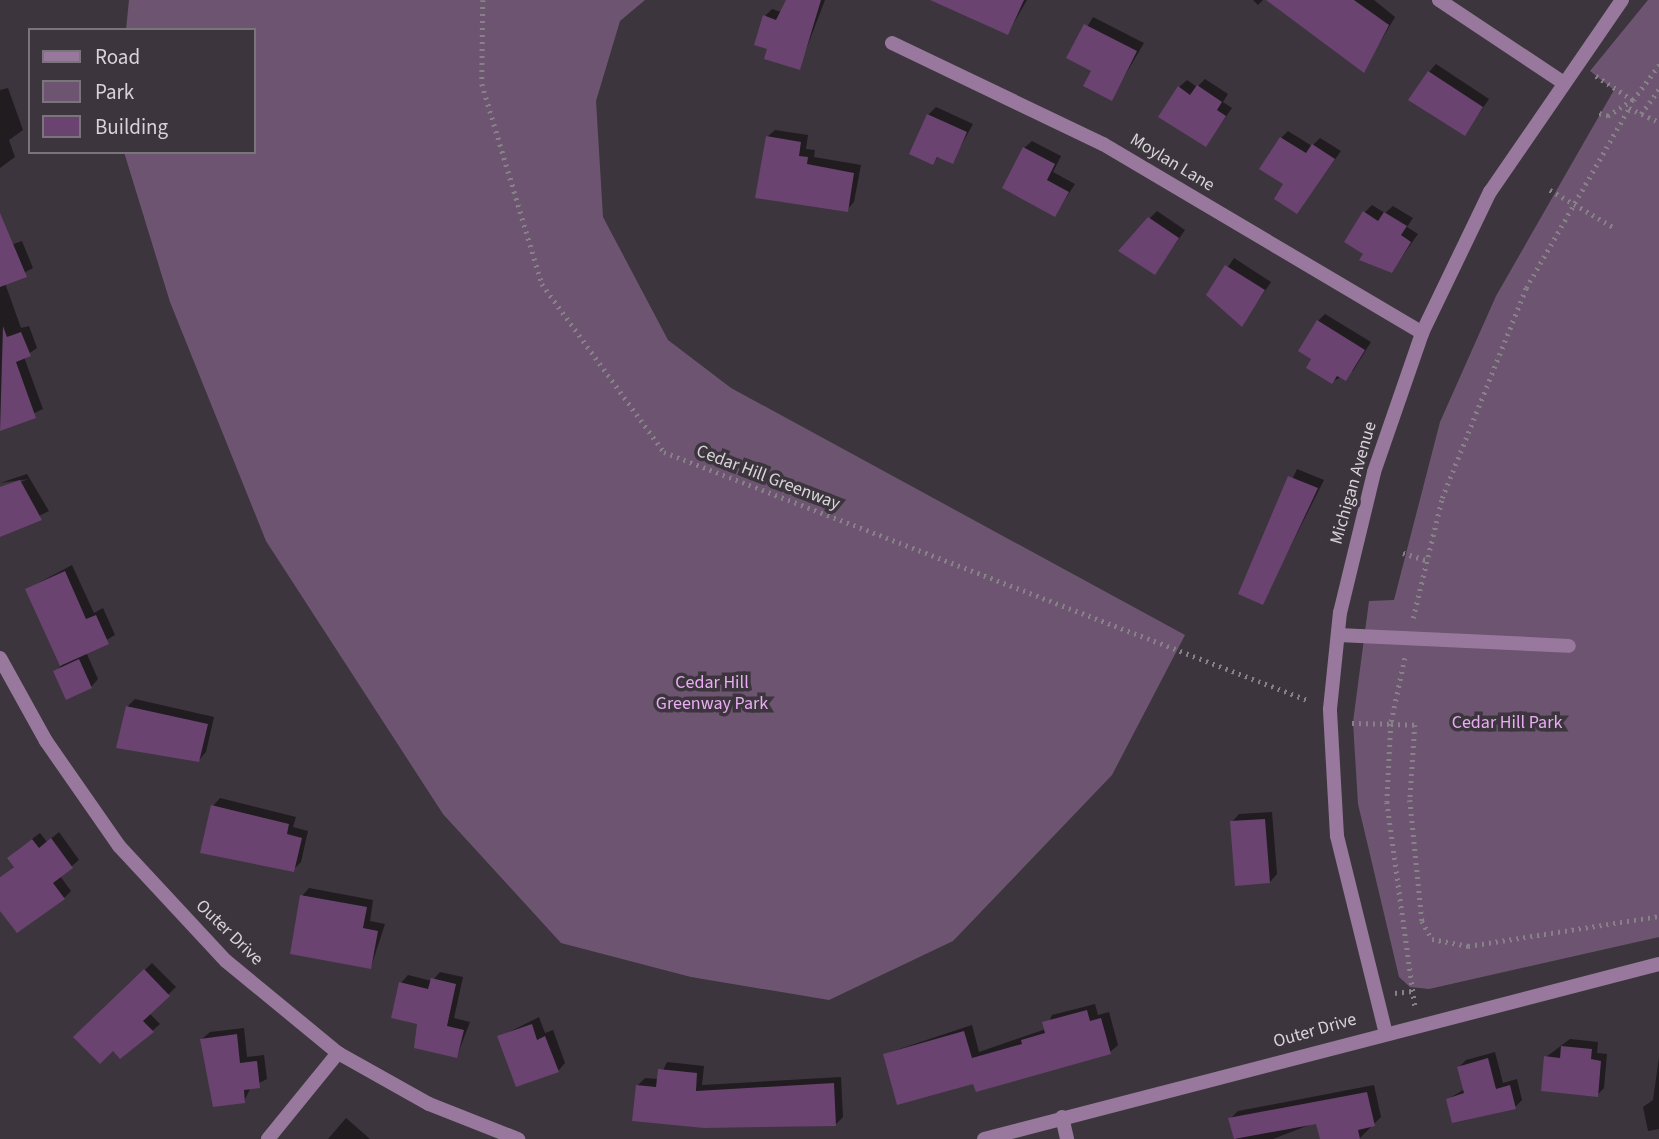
<!DOCTYPE html>
<style>
body{margin:0}
#map{position:relative;width:1659px;height:1139px;overflow:hidden;background:#3c353d;font-family:"Source Sans 3",sans-serif}
div>[style]{position:absolute}
.green>*{inset:0;background:#6d5571}
.shadow>*{inset:0;background:#0007}
.building>*{inset:0;background:#6a4371}
.path>*{height:4.5px;margin-top:-2.25px;transform-origin:0;background:repeating-linear-gradient(90deg,#878188 0 2px,transparent 0 7px)}
.service>*{height:14px;margin:-7px;padding:0 7px;transform-origin:7px;border-radius:7px;background:#98799d}
.minor>*{height:14px;margin:-7px;padding:0 7px;transform-origin:7px;border-radius:7px;background:#98799d}
.tertiary>*{height:14px;margin:-7px;padding:0 7px;transform-origin:7px;border-radius:7px;background:#98799d}
span{translate:-50% -50%;white-space:nowrap;text-align:center;line-height:1.15;-webkit-text-stroke:7px #3c353d;paint-order:stroke}
.street-label{font-size:18px;color:#d7d3d8}
.park-label{font-size:18px;color:#eaadf4}
.legend{position:absolute;left:28px;top:28px;width:228px;height:126px;box-sizing:border-box;background:#3c353d;border:2px solid #7a747b;margin:0;padding:9px 12px;list-style:none;font-size:21px;color:#d7d3d8}
.legend li{display:flex;align-items:center;gap:14px;height:35px}
.legend b{width:35px;border:2px solid #7a747b}
</style>
<div id="map">
<div class="green">
<i style="clip-path:polygon(129px 0,645px 0,620px 21px,596px 101px,603px 217px,668px 340px,731px 388px,1185px 635px,1112px 775px,953px 941px,829px 1000px,691px 977px,561px 943px,443px 814px,266px 541px,170px 302px,124px 152px,254px 152px,254px 30px,126px 30px)"></i>
<i style="clip-path:polygon(1648px 0,1659px 0,1659px 937px,1429px 989px,1410px 987px,1399px 977px,1358px 804px,1353px 722px,1369px 601px,1394px 600px,1440px 422px,1496px 296px,1614px 90px,1590px 71px)"></i>
</div>
<div class="shadow">
<i style="clip-path:polygon(787px 0,825px 0,799px 68px,765px 16px,772px 9px,781px 12px)"></i>
<i style="clip-path:polygon(971px 0,1027px 0,1008px 33px)"></i>
<i style="clip-path:polygon(1253px 0,1263px 0,1258px 5px)"></i>
<i style="clip-path:polygon(1269px 0,1374px 0,1395px 17px,1363px 71px)"></i>
<i style="clip-path:polygon(1093px 17px,1144px 43px,1111px 99px,1093px 70px,1069px 57px)"></i>
<i style="clip-path:polygon(1436px 64px,1489px 99px,1465px 134px,1429px 72px)"></i>
<i style="clip-path:polygon(1205px 79px,1228px 94px,1223px 102px,1232px 108px,1206px 145px,1179px 87px,1187px 80px,1197px 87px)"></i>
<i style="clip-path:polygon(8px 88px,23px 130px,9px 140px,15px 157px,0 168px,0 90px)"></i>
<i style="clip-path:polygon(936px 107px,973px 124px,952px 162px,939px 156px,933px 163px,928px 115px)"></i>
<i style="clip-path:polygon(775px 130px,808px 135px,806px 149px,815px 150px,814px 157px,861px 165px,854px 202px,847px 210px,767px 137px)"></i>
<i style="clip-path:polygon(1288px 131px,1312px 146px,1320px 138px,1341px 151px,1297px 212px,1285px 184px,1281px 138px)"></i>
<i style="clip-path:polygon(1032px 141px,1061px 156px,1053px 172px,1075px 184px,1055px 215px,1024px 148px)"></i>
<i style="clip-path:polygon(1372px 205px,1385px 213px,1393px 206px,1413px 218px,1407px 227px,1418px 234px,1392px 271px,1365px 253px,1364px 213px)"></i>
<i style="clip-path:polygon(1157px 211px,1185px 230px,1155px 273px,1149px 219px)"></i>
<i style="clip-path:polygon(0 216px,11px 245px,22px 241px,33px 268px,5px 283px,21px 328px,29px 326px,37px 348px,24px 357px,43px 409px,0 429px)"></i>
<i style="clip-path:polygon(1234px 258px,1271px 282px,1242px 325px,1209px 295px)"></i>
<i style="clip-path:polygon(1325px 314px,1371px 342px,1353px 371px,1331px 382px,1314px 359px,1318px 321px)"></i>
<i style="clip-path:polygon(1297px 469px,1324px 480px,1262px 603px,1240px 593px)"></i>
<i style="clip-path:polygon(27px 474px,49px 511px,2px 534px,0 489px,29px 479px,0 483px)"></i>
<i style="clip-path:polygon(72px 565px,94px 613px,103px 608px,115px 635px,86px 652px,98px 679px,91px 687px,55px 672px,62px 665px,27px 589px)"></i>
<i style="clip-path:polygon(135px 699px,214px 717px,206px 752px,199px 760px,127px 707px)"></i>
<i style="clip-path:polygon(220px 798px,296px 817px,293px 827px,308px 831px,301px 862px,293px 870px,213px 806px)"></i>
<i style="clip-path:polygon(1272px 812px,1277px 874px,1270px 882px,1232px 822px,1239px 814px)"></i>
<i style="clip-path:polygon(59px 832px,79px 860px,60px 876px,71px 891px,64px 898px,0 908px,0 877px,15px 866px,16px 851px,40px 833px,47px 842px)"></i>
<i style="clip-path:polygon(309px 888px,373px 900px,370px 921px,385px 924px,371px 967px,302px 896px)"></i>
<i style="clip-path:polygon(152px 963px,176px 987px,149px 1013px,160px 1024px,152px 1031px,76px 1037px)"></i>
<i style="clip-path:polygon(440px 972px,463px 977px,454px 1018px,470px 1022px,457px 1056px,419px 1023px,401px 983px,408px 975px,432px 981px)"></i>
<i style="clip-path:polygon(1095px 1004px,1098px 1015px,1109px 1012px,1118px 1045px,1110px 1052px,975px 1082px,884px 1054px,972px 1025px,979px 1052px,1046px 1029px,1052px 1015px)"></i>
<i style="clip-path:polygon(539px 1017px,545px 1033px,553px 1030px,565px 1063px,558px 1071px,499px 1037px)"></i>
<i style="clip-path:polygon(244px 1028px,247px 1057px,264px 1055px,267px 1079px,251px 1087px,244px 1101px,202px 1039px,210px 1032px)"></i>
<i style="clip-path:polygon(1570px 1039px,1598px 1042px,1597px 1053px,1607px 1054px,1604px 1088px,1597px 1095px,1546px 1057px)"></i>
<i style="clip-path:polygon(1495px 1052px,1503px 1083px,1517px 1079px,1522px 1100px,1515px 1107px,1448px 1099px,1465px 1089px,1459px 1067px,1466px 1060px)"></i>
<i style="clip-path:polygon(1659px 1057px,1659px 1129px,1648px 1131px,1643px 1107px,1653px 1100px)"></i>
<i style="clip-path:polygon(667px 1062px,704px 1066px,702px 1085px,841px 1077px,843px 1117px,836px 1124px,637px 1086px,645px 1078px,659px 1079px)"></i>
<i style="clip-path:polygon(1374px 1085px,1381px 1117px,1359px 1139px,1337px 1139px,1317px 1122px,1273px 1139px,1236px 1139px,1230px 1119px,1238px 1111px)"></i>
<i style="clip-path:polygon(346px 1118px,370px 1139px,328px 1139px)"></i>
</div>
<div class="building">
<i style="clip-path:polygon(786px 0,821px 0,800px 70px,764px 59px,767px 49px,754px 45px,763px 15px,776px 20px)"></i>
<i style="clip-path:polygon(930px 0,1024px 0,1008px 35px)"></i>
<i style="clip-path:polygon(1266px 0,1354px 0,1389px 25px,1364px 73px)"></i>
<i style="clip-path:polygon(1084px 24px,1137px 51px,1112px 101px,1083px 86px,1091px 71px,1066px 58px)"></i>
<i style="clip-path:polygon(1428px 71px,1483px 107px,1465px 136px,1408px 100px)"></i>
<i style="clip-path:polygon(1197px 85px,1222px 102px,1217px 110px,1226px 116px,1206px 147px,1158px 117px,1178px 86px,1190px 95px)"></i>
<i style="clip-path:polygon(927px 114px,967px 132px,953px 164px,937px 157px,933px 165px,909px 154px)"></i>
<i style="clip-path:polygon(766px 136px,801px 142px,799px 156px,808px 157px,807px 164px,854px 173px,848px 212px,755px 198px)"></i>
<i style="clip-path:polygon(1280px 137px,1306px 153px,1312px 144px,1335px 159px,1297px 214px,1274px 199px,1283px 184px,1259px 169px)"></i>
<i style="clip-path:polygon(1023px 147px,1055px 164px,1047px 180px,1069px 192px,1055px 217px,1002px 188px)"></i>
<i style="clip-path:polygon(1363px 211px,1378px 221px,1384px 212px,1407px 226px,1401px 235px,1411px 242px,1392px 273px,1359px 260px,1363px 254px,1344px 242px)"></i>
<i style="clip-path:polygon(0 213px,27px 277px,0 287px)"></i>
<i style="clip-path:polygon(1148px 217px,1179px 238px,1155px 275px,1118px 251px)"></i>
<i style="clip-path:polygon(1225px 265px,1265px 290px,1242px 327px,1206px 295px)"></i>
<i style="clip-path:polygon(1317px 320px,1365px 350px,1346px 381px,1337px 376px,1332px 384px,1306px 368px,1311px 359px,1298px 351px)"></i>
<i style="clip-path:polygon(3px 326px,7px 337px,21px 332px,31px 356px,16px 362px,36px 418px,0 431px)"></i>
<i style="clip-path:polygon(1288px 476px,1318px 488px,1263px 605px,1238px 594px)"></i>
<i style="clip-path:polygon(20px 480px,42px 520px,0 537px,0 487px)"></i>
<i style="clip-path:polygon(65px 571px,86px 619px,96px 615px,109px 644px,60px 666px,25px 589px)"></i>
<i style="clip-path:polygon(79px 659px,92px 688px,66px 700px,53px 671px)"></i>
<i style="clip-path:polygon(126px 706px,208px 724px,199px 762px,116px 748px)"></i>
<i style="clip-path:polygon(211px 805px,289px 824px,287px 834px,302px 838px,294px 872px,200px 853px)"></i>
<i style="clip-path:polygon(1265px 819px,1270px 883px,1235px 886px,1230px 821px)"></i>
<i style="clip-path:polygon(51px 838px,73px 868px,53px 883px,65px 899px,17px 933px,0 911px,0 877px,14px 867px,7px 858px,32px 839px,39px 848px)"></i>
<i style="clip-path:polygon(300px 895px,367px 907px,363px 928px,378px 931px,371px 969px,290px 954px)"></i>
<i style="clip-path:polygon(144px 969px,170px 996px,143px 1021px,154px 1032px,120px 1059px,113px 1051px,100px 1064px,73px 1037px)"></i>
<i style="clip-path:polygon(431px 978px,456px 984px,447px 1026px,464px 1030px,457px 1058px,414px 1048px,417px 1024px,391px 1018px,399px 982px,428px 989px)"></i>
<i style="clip-path:polygon(1087px 1010px,1090px 1021px,1101px 1018px,1111px 1054px,976px 1092px,973px 1084px,897px 1105px,883px 1054px,964px 1031px,972px 1058px,1022px 1044px,1021px 1040px,1045px 1033px,1042px 1022px)"></i>
<i style="clip-path:polygon(532px 1024px,537px 1040px,545px 1036px,559px 1072px,516px 1087px,497px 1036px)"></i>
<i style="clip-path:polygon(237px 1034px,240px 1063px,257px 1061px,260px 1088px,244px 1090px,245px 1103px,213px 1107px,200px 1039px)"></i>
<i style="clip-path:polygon(1561px 1046px,1592px 1049px,1591px 1059px,1601px 1061px,1598px 1097px,1541px 1091px,1544px 1056px,1560px 1058px)"></i>
<i style="clip-path:polygon(1488px 1058px,1496px 1089px,1510px 1085px,1516px 1109px,1452px 1123px,1446px 1099px,1464px 1093px,1457px 1067px)"></i>
<i style="clip-path:polygon(658px 1069px,697px 1073px,696px 1091px,834px 1083px,836px 1126px,704px 1128px,632px 1121px,636px 1085px,656px 1087px)"></i>
<i style="clip-path:polygon(1367px 1092px,1375px 1126px,1358px 1130px,1360px 1139px,1320px 1139px,1316px 1124px,1234px 1139px,1228px 1118px)"></i>
</div>
<div class="path">
<i style="left:483px;top:0;width:84px;rotate:90.7deg"></i>
<i style="left:482px;top:84px;width:209px;rotate:73.3deg"></i>
<i style="left:542px;top:284px;width:208px;rotate:54deg"></i>
<i style="left:664px;top:452px;width:692px;rotate:21.08deg"></i>
<i style="left:1596px;top:76px;width:44px;rotate:33deg"></i>
<i style="left:1633px;top:100px;width:30px;rotate:147deg"></i>
<i style="left:1608px;top:116px;width:11px;rotate:-165deg"></i>
<i style="left:1633px;top:100px;width:44px;rotate:-53.4deg"></i>
<i style="left:1641px;top:114px;width:31px;rotate:-54deg"></i>
<i style="left:1550px;top:190px;width:75px;rotate:30.3deg"></i>
<i style="left:1403px;top:553px;width:24px;rotate:17deg"></i>
<i style="left:1413px;top:618px;width:123px;rotate:-76.4deg"></i>
<i style="left:1442px;top:498px;width:226px;rotate:-68.2deg"></i>
<i style="left:1526px;top:288px;width:207px;rotate:-60.2deg"></i>
<i style="left:1629px;top:108px;width:33px;rotate:25deg"></i>
<i style="left:1405px;top:658px;width:67px;rotate:102deg"></i>
<i style="left:1391px;top:724px;width:24px;rotate:2deg"></i>
<i style="left:1415px;top:725px;width:75px;rotate:93.8deg"></i>
<i style="left:1410px;top:800px;width:122px;rotate:84.3deg"></i>
<i style="left:1422px;top:921px;width:21px;rotate:61deg"></i>
<i style="left:1432px;top:939px;width:37px;rotate:11deg"></i>
<i style="left:1468px;top:946px;width:193px;rotate:-8.9deg"></i>
<i style="left:1352px;top:723px;width:39px;rotate:1deg"></i>
<i style="left:1391px;top:724px;width:78px;rotate:92.9deg"></i>
<i style="left:1387px;top:802px;width:207px;rotate:82.2deg"></i>
<i style="left:1395px;top:993px;width:17px;rotate:-7deg"></i>
</div>
<div class="service">
<i style="left:1338px;top:635px;width:231px;rotate:2.7deg"></i>
</div>
<div class="minor">
<i style="left:1439px;top:0;width:146px;rotate:33.6deg"></i>
<i style="left:892px;top:43px;width:234px;rotate:25.6deg"></i>
<i style="left:1103px;top:144px;width:371px;rotate:30.6deg"></i>
<i style="left:1062px;top:1117px;width:23px;rotate:77deg"></i>
<i style="left:268px;top:1139px;width:111px;rotate:-50.9deg"></i>
</div>
<div class="tertiary">
<i style="left:0;top:658px;width:95px;rotate:61deg"></i>
<i style="left:46px;top:741px;width:128px;rotate:55.2deg"></i>
<i style="left:119px;top:846px;width:157px;rotate:47.1deg"></i>
<i style="left:226px;top:961px;width:145px;rotate:39.4deg"></i>
<i style="left:338px;top:1053px;width:104px;rotate:29.3deg"></i>
<i style="left:429px;top:1104px;width:96px;rotate:21.5deg"></i>
<i style="left:1385px;top:1030px;width:200px;rotate:-103.9deg"></i>
<i style="left:1337px;top:836px;width:127px;rotate:-93.2deg"></i>
<i style="left:1330px;top:709px;width:97px;rotate:-84.1deg"></i>
<i style="left:1340px;top:613px;width:145px;rotate:-76.4deg"></i>
<i style="left:1374px;top:472px;width:147px;rotate:-70.9deg"></i>
<i style="left:1422px;top:333px;width:157px;rotate:-64.3deg"></i>
<i style="left:1490px;top:192px;width:233px;rotate:-55.5deg"></i>
<i style="left:984px;top:1139px;width:697px;rotate:-14.53deg"></i>
</div>
<div class="street-label">
<span style="left:1172px;top:163px;rotate:31deg">Moylan Lane</span>
<span style="left:768px;top:478px;rotate:21deg">Cedar Hill Greenway</span>
<span style="left:1354px;top:483px;rotate:-74deg">Michigan Avenue</span>
<span style="left:229px;top:933px;rotate:44deg">Outer Drive</span>
<span style="left:1315px;top:1031px;rotate:-16deg">Outer Drive</span>
</div>
<div class="park-label">
<span style="left:712px;top:694px">Cedar Hill<br>Greenway Park</span>
<span style="left:1507px;top:723px">Cedar Hill Park</span>
</div>
<ul class="legend">
<li><b style="height:9px;background:#98799d"></b>Road</li>
<li><b style="height:19px;background:#6d5571"></b>Park</li>
<li><b style="height:19px;background:#6a4371"></b>Building</li>
</ul>
</div>
